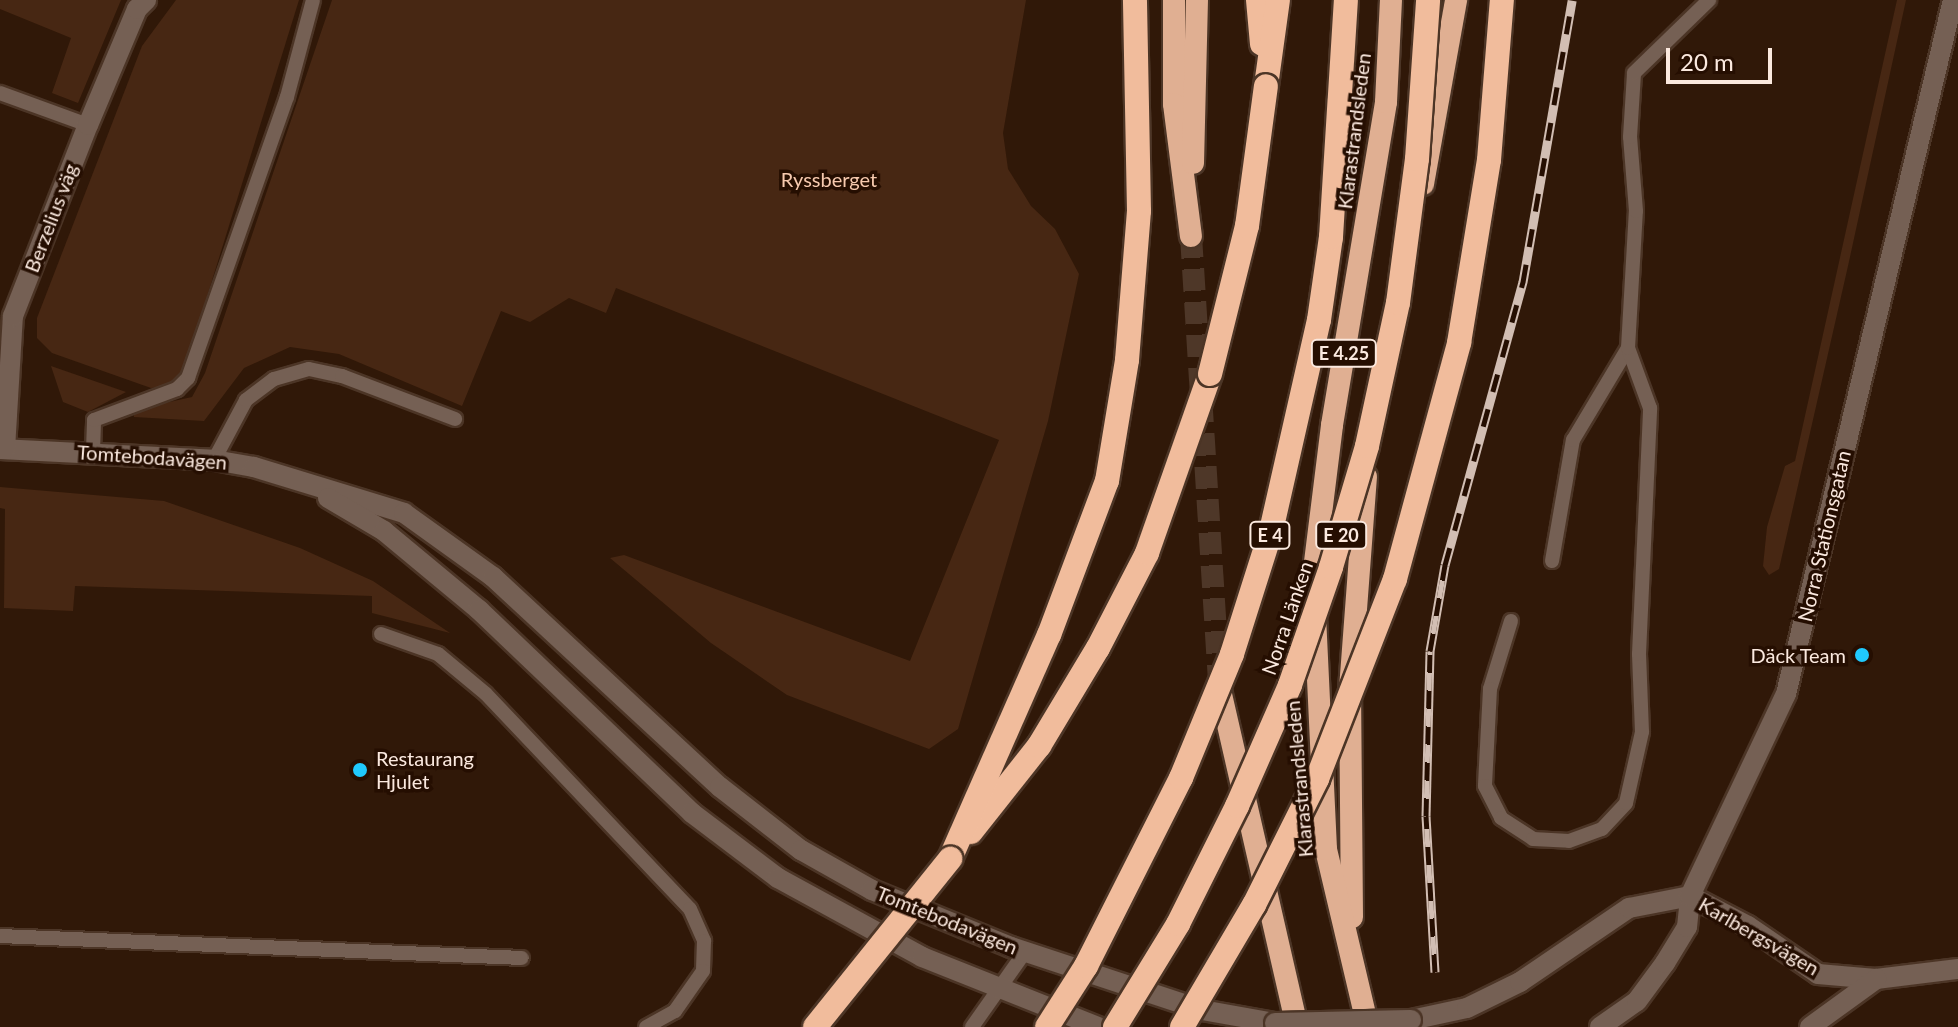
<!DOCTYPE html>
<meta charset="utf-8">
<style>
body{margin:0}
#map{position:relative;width:1958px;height:1027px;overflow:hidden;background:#301808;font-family:Lato,sans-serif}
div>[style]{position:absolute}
.green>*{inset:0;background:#472713}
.trunk-tunnel>*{height:22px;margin-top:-11px;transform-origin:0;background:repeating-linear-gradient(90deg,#4e3728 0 22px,transparent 0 33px)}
.roads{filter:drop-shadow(2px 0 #4c3526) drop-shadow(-2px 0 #4c3526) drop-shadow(0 2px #4c3526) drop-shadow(0 -2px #4c3526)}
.service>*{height:14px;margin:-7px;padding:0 7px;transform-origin:7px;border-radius:7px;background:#756054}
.minor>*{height:20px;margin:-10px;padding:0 10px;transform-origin:10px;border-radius:10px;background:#756054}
.tertiary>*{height:20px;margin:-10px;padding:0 10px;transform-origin:10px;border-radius:10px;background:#756054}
.trunk>*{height:22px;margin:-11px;padding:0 11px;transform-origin:11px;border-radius:11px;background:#e0af92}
.motorway>*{height:24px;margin:-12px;padding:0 12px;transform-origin:12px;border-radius:12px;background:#f1bc9c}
.rail>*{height:9px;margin-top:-4.5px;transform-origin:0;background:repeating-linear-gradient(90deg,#250e01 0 18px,#d2beb3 0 36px);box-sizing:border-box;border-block:2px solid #d2beb3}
.bridges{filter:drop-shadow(2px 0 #4c3526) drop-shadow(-2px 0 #4c3526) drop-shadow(0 2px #4c3526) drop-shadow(0 -2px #4c3526)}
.minor-bridge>*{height:20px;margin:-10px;padding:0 10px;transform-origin:10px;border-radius:10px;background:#756054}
.motorway-bridge>*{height:24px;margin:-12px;padding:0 12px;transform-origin:12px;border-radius:12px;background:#f1bc9c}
.dots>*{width:22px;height:22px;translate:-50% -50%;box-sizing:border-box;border:4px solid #250e01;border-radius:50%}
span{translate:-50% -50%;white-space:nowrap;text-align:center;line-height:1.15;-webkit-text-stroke:7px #250e01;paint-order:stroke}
.shield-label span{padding:2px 6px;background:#250e01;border:2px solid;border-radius:6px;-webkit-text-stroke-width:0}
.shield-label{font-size:18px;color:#fbe9df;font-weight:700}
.street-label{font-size:20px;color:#fbe9df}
.park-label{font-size:20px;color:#f6c9ae}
.poi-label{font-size:20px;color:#fbe9df}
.right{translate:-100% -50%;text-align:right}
.left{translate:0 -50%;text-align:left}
.scale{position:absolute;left:1666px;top:48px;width:106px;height:36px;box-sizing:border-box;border:4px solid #fbe9df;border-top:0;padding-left:10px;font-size:24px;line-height:28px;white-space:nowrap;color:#fbe9df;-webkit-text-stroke:6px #250e01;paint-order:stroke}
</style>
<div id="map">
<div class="green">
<i style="clip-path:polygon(0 0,121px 0,78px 103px,52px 93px,71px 38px,0 9px)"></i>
<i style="clip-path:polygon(176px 0,299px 0,183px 374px,167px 387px,151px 388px,52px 353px,37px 338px,37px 318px,142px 46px)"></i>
<i style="clip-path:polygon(332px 0,1026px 0,1003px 133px,1008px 169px,1031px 206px,1055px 229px,1079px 274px,1048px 421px,958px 729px,929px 749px,787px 695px,711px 643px,610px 558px,624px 555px,910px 661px,999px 440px,616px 288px,606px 313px,569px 298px,530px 322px,501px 311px,462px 406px,339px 354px,290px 347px,244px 368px,204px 421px,134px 417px,133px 410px,192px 397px,205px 373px)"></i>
<i style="clip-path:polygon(1897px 0,1906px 0,1848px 266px,1779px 569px,1769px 575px,1763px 566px,1767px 527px,1785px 466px,1795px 461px)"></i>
<i style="clip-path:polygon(51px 366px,126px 392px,88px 412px,63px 402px)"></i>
<i style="clip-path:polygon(0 487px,164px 501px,300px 548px,373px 581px,450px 633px,372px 613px,372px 596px,75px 586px,73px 611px,4px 608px,5px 509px,0 508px)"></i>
</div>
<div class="trunk-tunnel">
<i style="left:1191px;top:236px;width:451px;rotate:86.4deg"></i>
</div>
<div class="roads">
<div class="service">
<i style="left:0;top:93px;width:94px;rotate:20deg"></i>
<i style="left:93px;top:451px;width:31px;rotate:-88deg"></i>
<i style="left:94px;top:420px;width:89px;rotate:-20.5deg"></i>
<i style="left:177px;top:389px;width:16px;rotate:-45deg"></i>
<i style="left:188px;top:378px;width:298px;rotate:-70.6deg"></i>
<i style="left:287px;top:97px;width:100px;rotate:-75deg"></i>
<i style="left:214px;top:460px;width:68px;rotate:-61.9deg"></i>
<i style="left:246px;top:400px;width:35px;rotate:-37deg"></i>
<i style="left:274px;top:379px;width:36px;rotate:-16deg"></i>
<i style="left:309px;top:369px;width:34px;rotate:12deg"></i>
<i style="left:342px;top:376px;width:121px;rotate:20.8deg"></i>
<i style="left:1552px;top:561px;width:123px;rotate:-80.2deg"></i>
<i style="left:1573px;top:440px;width:107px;rotate:-59.1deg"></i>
<i style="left:1511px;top:621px;width:71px;rotate:107.2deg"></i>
<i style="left:1490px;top:689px;width:97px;rotate:93deg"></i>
<i style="left:1485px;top:786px;width:36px;rotate:63deg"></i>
<i style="left:1501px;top:818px;width:38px;rotate:33deg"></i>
<i style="left:1533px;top:839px;width:36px;rotate:3deg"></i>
<i style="left:1569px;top:841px;width:35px;rotate:-20deg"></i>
<i style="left:1602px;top:829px;width:35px;rotate:-47deg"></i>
<i style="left:1626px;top:803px;width:73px;rotate:-77.3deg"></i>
<i style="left:1642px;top:732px;width:78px;rotate:-92.2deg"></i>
<i style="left:1639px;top:654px;width:246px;rotate:-87.4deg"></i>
<i style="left:1650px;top:408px;width:64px;rotate:-110.1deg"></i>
<i style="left:1628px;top:348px;width:137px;rotate:-86.7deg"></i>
<i style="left:1636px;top:211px;width:74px;rotate:-94.6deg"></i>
<i style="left:1630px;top:137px;width:64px;rotate:-86.4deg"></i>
<i style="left:1634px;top:73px;width:105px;rotate:-44.2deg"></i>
<i style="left:381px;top:634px;width:60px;rotate:19.3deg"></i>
<i style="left:438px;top:654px;width:62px;rotate:39.8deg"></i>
<i style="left:486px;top:694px;width:296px;rotate:46.5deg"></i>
<i style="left:690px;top:909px;width:35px;rotate:66deg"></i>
<i style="left:704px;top:941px;width:30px;rotate:92deg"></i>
<i style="left:703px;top:971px;width:49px;rotate:125deg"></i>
<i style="left:675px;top:1011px;width:33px;rotate:151deg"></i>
<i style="left:0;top:936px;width:522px;rotate:2.41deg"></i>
<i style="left:972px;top:1027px;width:92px;rotate:-54.8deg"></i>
</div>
<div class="minor">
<i style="left:0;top:449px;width:214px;rotate:2.9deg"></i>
<i style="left:214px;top:460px;width:41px;rotate:9.9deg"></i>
<i style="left:254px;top:467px;width:157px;rotate:17deg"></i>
<i style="left:404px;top:513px;width:110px;rotate:35.7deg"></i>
<i style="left:493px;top:577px;width:309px;rotate:42.8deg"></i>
<i style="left:720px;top:787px;width:103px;rotate:37.9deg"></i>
<i style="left:801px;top:850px;width:81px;rotate:29.4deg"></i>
<i style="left:872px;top:890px;width:150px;rotate:22.3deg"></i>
<i style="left:1011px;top:947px;width:201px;rotate:18.3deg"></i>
<i style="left:1202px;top:1010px;width:74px;rotate:10.1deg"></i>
<i style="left:5px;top:449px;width:133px;rotate:-86.6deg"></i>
<i style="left:13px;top:316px;width:205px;rotate:-68.6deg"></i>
<i style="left:88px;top:125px;width:126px;rotate:-67.1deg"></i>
<i style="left:137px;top:9px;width:13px;rotate:-45deg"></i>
<i style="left:328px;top:498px;width:65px;rotate:30.5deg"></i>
<i style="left:384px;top:531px;width:124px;rotate:39.7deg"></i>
<i style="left:479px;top:610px;width:294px;rotate:43.6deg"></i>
<i style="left:692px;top:813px;width:108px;rotate:37.1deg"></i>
<i style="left:778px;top:878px;width:164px;rotate:28.7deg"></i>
<i style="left:922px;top:957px;width:189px;rotate:21.7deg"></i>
<i style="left:1690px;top:896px;width:65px;rotate:27.3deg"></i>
<i style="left:1748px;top:926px;width:85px;rotate:34.4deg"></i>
<i style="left:1818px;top:974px;width:58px;rotate:4.9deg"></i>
<i style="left:1876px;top:979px;width:83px;rotate:-7deg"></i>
<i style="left:1411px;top:1020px;width:57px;rotate:-12.1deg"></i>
<i style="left:1467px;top:1008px;width:59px;rotate:-26.1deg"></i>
<i style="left:1520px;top:982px;width:132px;rotate:-34.2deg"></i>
<i style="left:1629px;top:908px;width:62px;rotate:-11.1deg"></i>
<i style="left:1600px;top:1027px;width:45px;rotate:-35.1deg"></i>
<i style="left:1637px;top:1001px;width:47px;rotate:-53.6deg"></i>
<i style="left:1665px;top:963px;width:42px;rotate:-58.6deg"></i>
<i style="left:1687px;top:927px;width:31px;rotate:-84deg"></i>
<i style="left:1810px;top:1027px;width:82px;rotate:-36deg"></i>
</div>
<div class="tertiary">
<i style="left:1690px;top:896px;width:224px;rotate:-64.6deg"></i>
<i style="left:1786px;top:694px;width:714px;rotate:-76.47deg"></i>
</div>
<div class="trunk">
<i style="left:1174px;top:0;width:104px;rotate:90deg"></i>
<i style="left:1174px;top:104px;width:133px;rotate:82.7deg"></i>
<i style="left:1193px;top:163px;width:163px;rotate:-88.6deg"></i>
<i style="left:1423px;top:184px;width:187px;rotate:-79.8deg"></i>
<i style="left:1220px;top:690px;width:346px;rotate:77.1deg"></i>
<i style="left:1352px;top:917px;width:228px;rotate:-90.5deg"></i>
<i style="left:1350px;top:689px;width:213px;rotate:-85.7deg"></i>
<i style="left:1368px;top:1027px;width:183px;rotate:-103.3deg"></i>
<i style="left:1326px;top:849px;width:271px;rotate:-92.7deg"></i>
<i style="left:1313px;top:578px;width:154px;rotate:-82.9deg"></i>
<i style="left:1332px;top:425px;width:327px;rotate:-80.5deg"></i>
<i style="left:1386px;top:102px;width:102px;rotate:-87.2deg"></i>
</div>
<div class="motorway">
<i style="left:1258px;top:0;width:44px;rotate:84.8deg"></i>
<i style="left:1266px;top:86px;width:87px;rotate:-82.1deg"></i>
<i style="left:971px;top:832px;width:110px;rotate:-51.7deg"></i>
<i style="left:1039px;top:746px;width:114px;rotate:-59deg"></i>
<i style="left:1098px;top:648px;width:107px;rotate:-62.7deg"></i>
<i style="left:1147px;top:553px;width:190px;rotate:-70.6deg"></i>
<i style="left:950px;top:859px;width:245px;rotate:-66.2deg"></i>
<i style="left:1049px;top:635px;width:165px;rotate:-69.4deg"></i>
<i style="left:1107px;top:481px;width:123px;rotate:-80.6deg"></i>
<i style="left:1127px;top:360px;width:149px;rotate:-85.4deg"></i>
<i style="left:1139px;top:211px;width:211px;rotate:-91.1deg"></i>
</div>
</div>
<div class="rail">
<i style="left:1435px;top:972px;width:156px;rotate:-93.3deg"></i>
<i style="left:1426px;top:816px;width:165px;rotate:-88.6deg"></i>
<i style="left:1430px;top:651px;width:87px;rotate:-80.1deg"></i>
<i style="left:1445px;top:565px;width:294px;rotate:-74.6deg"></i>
<i style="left:1523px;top:282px;width:286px;rotate:-80.1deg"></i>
</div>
<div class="bridges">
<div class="minor-bridge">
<i style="left:1275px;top:1023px;width:136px;rotate:-1.3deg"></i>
</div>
<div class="motorway-bridge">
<i style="left:1210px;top:374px;width:153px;rotate:-76deg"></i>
<i style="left:1247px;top:226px;width:141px;rotate:-82.3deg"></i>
<i style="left:815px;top:1027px;width:216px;rotate:-51.2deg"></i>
<i style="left:1047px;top:1027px;width:72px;rotate:-57.4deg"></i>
<i style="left:1086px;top:966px;width:211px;rotate:-63.2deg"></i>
<i style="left:1181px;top:778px;width:134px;rotate:-67.6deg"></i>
<i style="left:1232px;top:654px;width:129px;rotate:-72.4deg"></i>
<i style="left:1271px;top:531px;width:216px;rotate:-77.2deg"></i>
<i style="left:1319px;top:320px;width:84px;rotate:-81.8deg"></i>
<i style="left:1331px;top:237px;width:237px;rotate:-86.4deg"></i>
<i style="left:1115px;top:1027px;width:121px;rotate:-58.5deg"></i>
<i style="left:1178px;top:924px;width:132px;rotate:-63.4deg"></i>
<i style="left:1237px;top:806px;width:132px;rotate:-66.3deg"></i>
<i style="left:1290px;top:685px;width:125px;rotate:-70.8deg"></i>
<i style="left:1331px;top:567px;width:126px;rotate:-73.4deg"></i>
<i style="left:1367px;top:446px;width:146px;rotate:-77.8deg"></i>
<i style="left:1398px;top:303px;width:145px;rotate:-82.5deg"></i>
<i style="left:1417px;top:159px;width:159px;rotate:-86deg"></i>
<i style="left:1182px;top:1027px;width:142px;rotate:-59.5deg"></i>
<i style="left:1254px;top:905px;width:141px;rotate:-63.4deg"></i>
<i style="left:1317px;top:779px;width:215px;rotate:-68.7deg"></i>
<i style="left:1395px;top:579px;width:245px;rotate:-74.8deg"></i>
<i style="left:1459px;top:343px;width:185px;rotate:-80.7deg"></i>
<i style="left:1489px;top:160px;width:161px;rotate:-85.4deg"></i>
</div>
</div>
<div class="dots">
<i style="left:1862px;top:655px;background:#20c9fd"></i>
<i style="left:360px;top:770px;background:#20c9fd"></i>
</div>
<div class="shield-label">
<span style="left:1344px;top:353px">E 4.25</span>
<span style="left:1270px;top:535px">E 4</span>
<span style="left:1341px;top:535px">E 20</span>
</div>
<div class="street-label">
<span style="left:1354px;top:131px;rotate:-83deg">Klarastrandsleden</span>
<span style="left:51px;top:218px;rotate:-69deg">Berzelius väg</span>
<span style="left:152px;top:457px;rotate:4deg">Tomtebodavägen</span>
<span style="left:1824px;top:536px;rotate:-77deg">Norra Stationsgatan</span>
<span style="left:1287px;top:618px;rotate:-71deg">Norra Länken</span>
<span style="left:1299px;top:779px;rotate:-95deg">Klarastrandsleden</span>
<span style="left:947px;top:920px;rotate:22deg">Tomtebodavägen</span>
<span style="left:1759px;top:936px;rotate:30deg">Karlbergsvägen</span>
</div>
<div class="park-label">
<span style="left:829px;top:179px">Ryssberget</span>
</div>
<div class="poi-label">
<span class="right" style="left:1846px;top:655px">Däck Team</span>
<span class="left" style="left:376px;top:770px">Restaurang<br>Hjulet</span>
</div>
<div class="scale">20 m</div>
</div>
